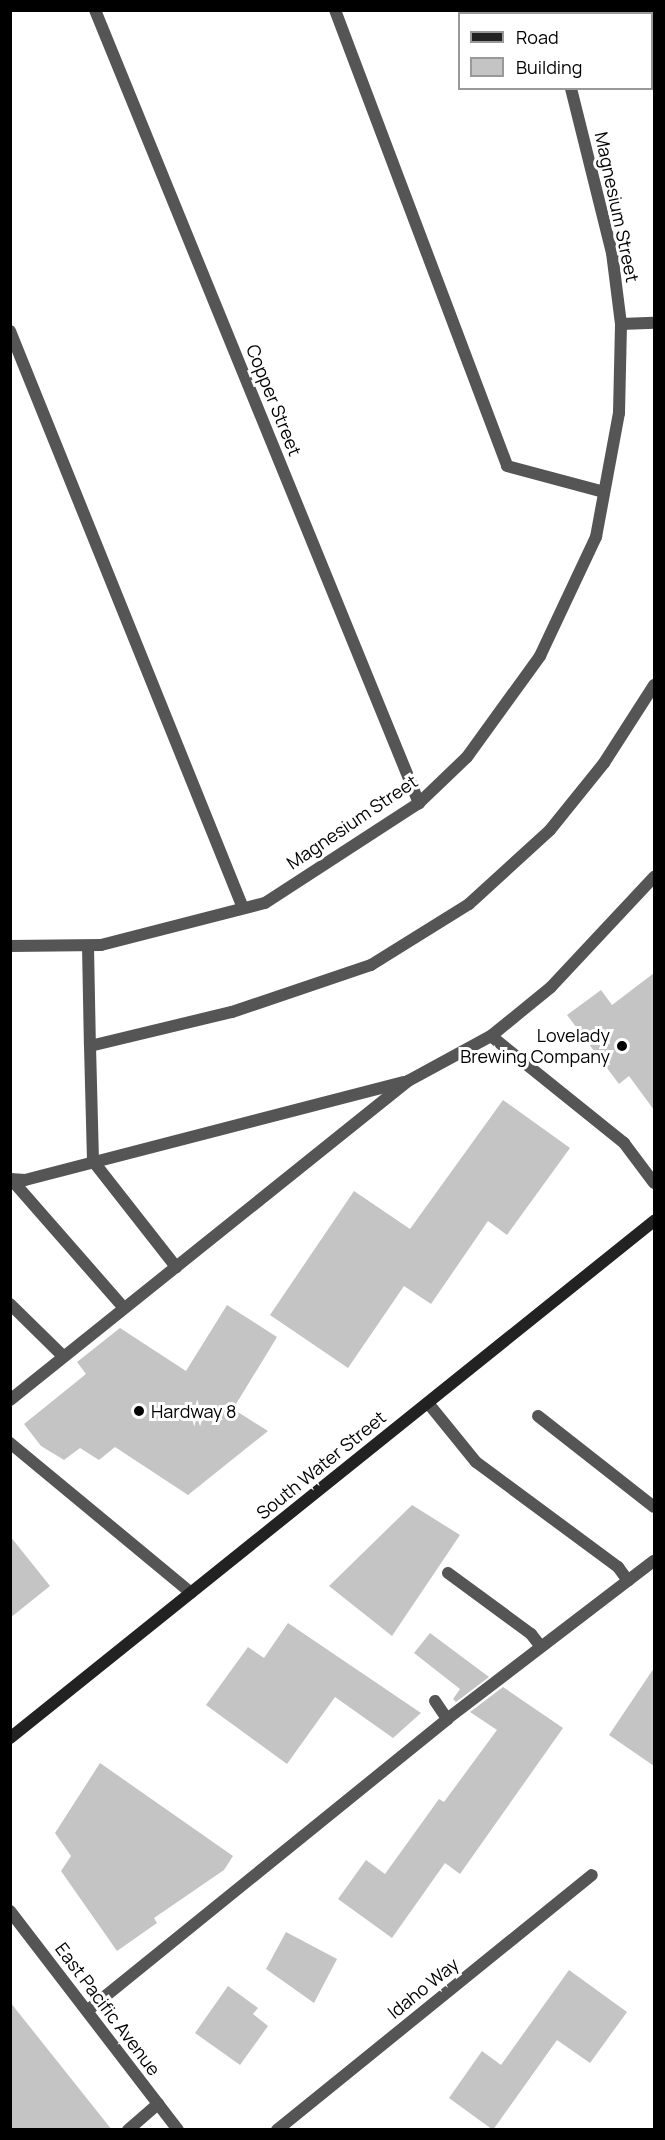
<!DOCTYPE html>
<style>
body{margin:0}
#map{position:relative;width:665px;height:2140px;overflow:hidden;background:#fff;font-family:Manrope,sans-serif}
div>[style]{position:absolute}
.building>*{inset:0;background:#c4c4c4}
.service>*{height:12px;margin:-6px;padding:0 6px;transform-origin:6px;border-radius:6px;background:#555}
.minor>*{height:12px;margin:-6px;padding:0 6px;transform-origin:6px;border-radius:6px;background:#555}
.secondary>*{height:12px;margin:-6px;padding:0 6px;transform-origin:6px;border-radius:6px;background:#222}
.dots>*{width:16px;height:16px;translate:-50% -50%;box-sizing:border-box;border:3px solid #fff;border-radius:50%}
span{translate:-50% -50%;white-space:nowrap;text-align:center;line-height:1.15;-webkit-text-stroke:6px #fff;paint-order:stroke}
.street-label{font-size:18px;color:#000}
.poi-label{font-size:18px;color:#000}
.right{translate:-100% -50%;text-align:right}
.left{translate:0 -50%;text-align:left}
.frame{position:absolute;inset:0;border:12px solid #000;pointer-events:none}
.legend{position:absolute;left:458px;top:12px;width:195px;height:78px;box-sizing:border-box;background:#fff;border:2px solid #999;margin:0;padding:8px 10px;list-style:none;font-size:18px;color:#000}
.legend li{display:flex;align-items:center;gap:12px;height:30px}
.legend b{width:30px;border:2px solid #999}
</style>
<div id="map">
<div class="building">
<i style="clip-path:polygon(654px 973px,654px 1110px,629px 1076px,619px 1084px,567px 1015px,601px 990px,612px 1005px)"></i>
<i style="clip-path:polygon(503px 1100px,570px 1148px,507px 1235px,488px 1221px,431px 1304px,404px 1286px,348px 1368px,270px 1315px,354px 1191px,410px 1229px)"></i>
<i style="clip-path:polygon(227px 1305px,277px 1337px,233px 1409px,268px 1431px,188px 1495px,115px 1447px,99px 1460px,80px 1448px,64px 1460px,41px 1446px,24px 1424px,86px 1374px,77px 1362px,120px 1328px,186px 1371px)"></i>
<i style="clip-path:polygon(412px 1505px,460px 1535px,392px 1636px,329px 1586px)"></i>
<i style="clip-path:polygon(10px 1536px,50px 1586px,10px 1618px)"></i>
<i style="clip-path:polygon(288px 1623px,421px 1713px,393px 1738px,335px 1697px,287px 1764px,206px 1705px,248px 1647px,264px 1658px)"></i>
<i style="clip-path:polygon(430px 1633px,489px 1677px,456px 1702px,453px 1699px,460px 1689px,414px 1653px)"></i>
<i style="clip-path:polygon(654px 1668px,654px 1766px,609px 1735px)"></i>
<i style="clip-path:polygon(503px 1687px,563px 1728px,460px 1874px,445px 1863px,392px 1938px,338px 1899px,366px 1860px,385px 1874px,439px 1799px,444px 1802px,497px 1730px,470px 1712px)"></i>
<i style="clip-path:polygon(100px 1763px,233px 1856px,224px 1870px,154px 1918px,157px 1923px,117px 1951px,61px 1871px,71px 1856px,55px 1833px)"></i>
<i style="clip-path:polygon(286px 1932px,337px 1959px,314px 2003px,266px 1969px)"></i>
<i style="clip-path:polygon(569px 1970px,627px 2012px,590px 2063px,557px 2040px,493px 2130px,449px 2098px,482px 2051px,501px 2065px)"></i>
<i style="clip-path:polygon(228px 1986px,258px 2008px,253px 2014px,268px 2026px,240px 2065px,195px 2033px)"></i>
<i style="clip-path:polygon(10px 2002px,112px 2130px,10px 2130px)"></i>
</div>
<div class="service">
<i style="left:335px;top:10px;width:487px;rotate:69.3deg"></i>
<i style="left:507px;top:466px;width:100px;rotate:15deg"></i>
<i style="left:621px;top:324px;width:33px;rotate:-2deg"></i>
<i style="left:10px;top:331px;width:622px;rotate:68.01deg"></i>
<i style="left:88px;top:946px;width:100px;rotate:88.9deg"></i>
<i style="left:90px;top:1046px;width:146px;rotate:-13.5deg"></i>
<i style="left:232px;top:1012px;width:147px;rotate:-18.7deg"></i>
<i style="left:371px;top:965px;width:115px;rotate:-31.9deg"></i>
<i style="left:469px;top:904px;width:110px;rotate:-42.4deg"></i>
<i style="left:550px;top:830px;width:86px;rotate:-51.1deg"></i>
<i style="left:604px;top:763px;width:93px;rotate:-57.3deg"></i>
<i style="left:491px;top:1036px;width:77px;rotate:-39.2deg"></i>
<i style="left:551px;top:987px;width:151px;rotate:-46.9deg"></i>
<i style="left:90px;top:1046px;width:115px;rotate:88.5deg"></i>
<i style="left:93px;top:1161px;width:135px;rotate:51.9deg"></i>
<i style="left:10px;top:1179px;width:15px;rotate:4deg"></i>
<i style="left:25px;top:1180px;width:391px;rotate:-14.5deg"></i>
<i style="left:11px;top:1179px;width:171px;rotate:48.8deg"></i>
<i style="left:10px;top:1304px;width:74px;rotate:44.5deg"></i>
<i style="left:10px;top:1400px;width:510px;rotate:-38.71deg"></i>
<i style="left:408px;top:1081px;width:94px;rotate:-28.5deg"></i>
<i style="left:491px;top:1036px;width:171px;rotate:38.8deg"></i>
<i style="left:624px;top:1143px;width:50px;rotate:53.1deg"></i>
<i style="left:428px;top:1403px;width:76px;rotate:50.9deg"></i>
<i style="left:476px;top:1462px;width:177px;rotate:36.5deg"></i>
<i style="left:618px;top:1567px;width:17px;rotate:54deg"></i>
<i style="left:538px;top:1416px;width:147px;rotate:38.1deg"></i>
<i style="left:10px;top:1443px;width:235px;rotate:39.6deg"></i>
<i style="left:448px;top:1573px;width:103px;rotate:36.3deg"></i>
<i style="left:531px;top:1634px;width:16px;rotate:52deg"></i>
<i style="left:435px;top:1701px;width:22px;rotate:56deg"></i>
<i style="left:87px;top:2011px;width:464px;rotate:-39deg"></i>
<i style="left:447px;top:1719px;width:260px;rotate:-37.4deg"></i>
<i style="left:128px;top:2130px;width:40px;rotate:-41deg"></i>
</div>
<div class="minor">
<i style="left:95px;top:10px;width:857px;rotate:67.78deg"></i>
<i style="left:550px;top:10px;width:4px;rotate:76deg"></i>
<i style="left:652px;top:32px;width:2px;rotate:-27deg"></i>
<i style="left:10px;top:946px;width:91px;rotate:-0.6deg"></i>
<i style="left:101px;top:945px;width:169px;rotate:-14.4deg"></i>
<i style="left:265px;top:903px;width:184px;rotate:-33deg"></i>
<i style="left:419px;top:803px;width:66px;rotate:-43.8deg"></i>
<i style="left:467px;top:757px;width:125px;rotate:-54.1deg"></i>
<i style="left:540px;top:656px;width:132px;rotate:-64.8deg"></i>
<i style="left:596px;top:537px;width:126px;rotate:-79.5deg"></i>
<i style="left:619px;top:413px;width:89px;rotate:-88.7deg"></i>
<i style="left:621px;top:324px;width:72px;rotate:-97.2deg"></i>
<i style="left:612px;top:253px;width:170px;rotate:-104deg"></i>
<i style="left:10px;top:1911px;width:276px;rotate:52.5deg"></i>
<i style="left:277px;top:2130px;width:405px;rotate:-39deg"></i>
</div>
<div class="secondary">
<i style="left:10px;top:1738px;width:826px;rotate:-38.76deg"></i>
</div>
<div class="dots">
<i style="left:622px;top:1046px;background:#000"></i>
<i style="left:139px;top:1411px;background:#000"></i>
</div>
<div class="street-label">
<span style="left:617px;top:207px;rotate:78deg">Magnesium Street</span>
<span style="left:274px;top:400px;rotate:68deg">Copper Street</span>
<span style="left:352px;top:822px;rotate:-34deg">Magnesium Street</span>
<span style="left:321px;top:1465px;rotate:-39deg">South Water Street</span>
<span style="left:423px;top:1988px;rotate:-39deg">Idaho Way</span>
<span style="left:108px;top:2009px;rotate:53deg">East Pacific Avenue</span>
</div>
<div class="poi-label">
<span class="right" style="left:610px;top:1046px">Lovelady<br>Brewing Company</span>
<span class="left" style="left:151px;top:1411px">Hardway 8</span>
</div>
<div class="frame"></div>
<ul class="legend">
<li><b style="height:8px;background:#222"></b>Road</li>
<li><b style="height:16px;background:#c4c4c4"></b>Building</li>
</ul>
</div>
